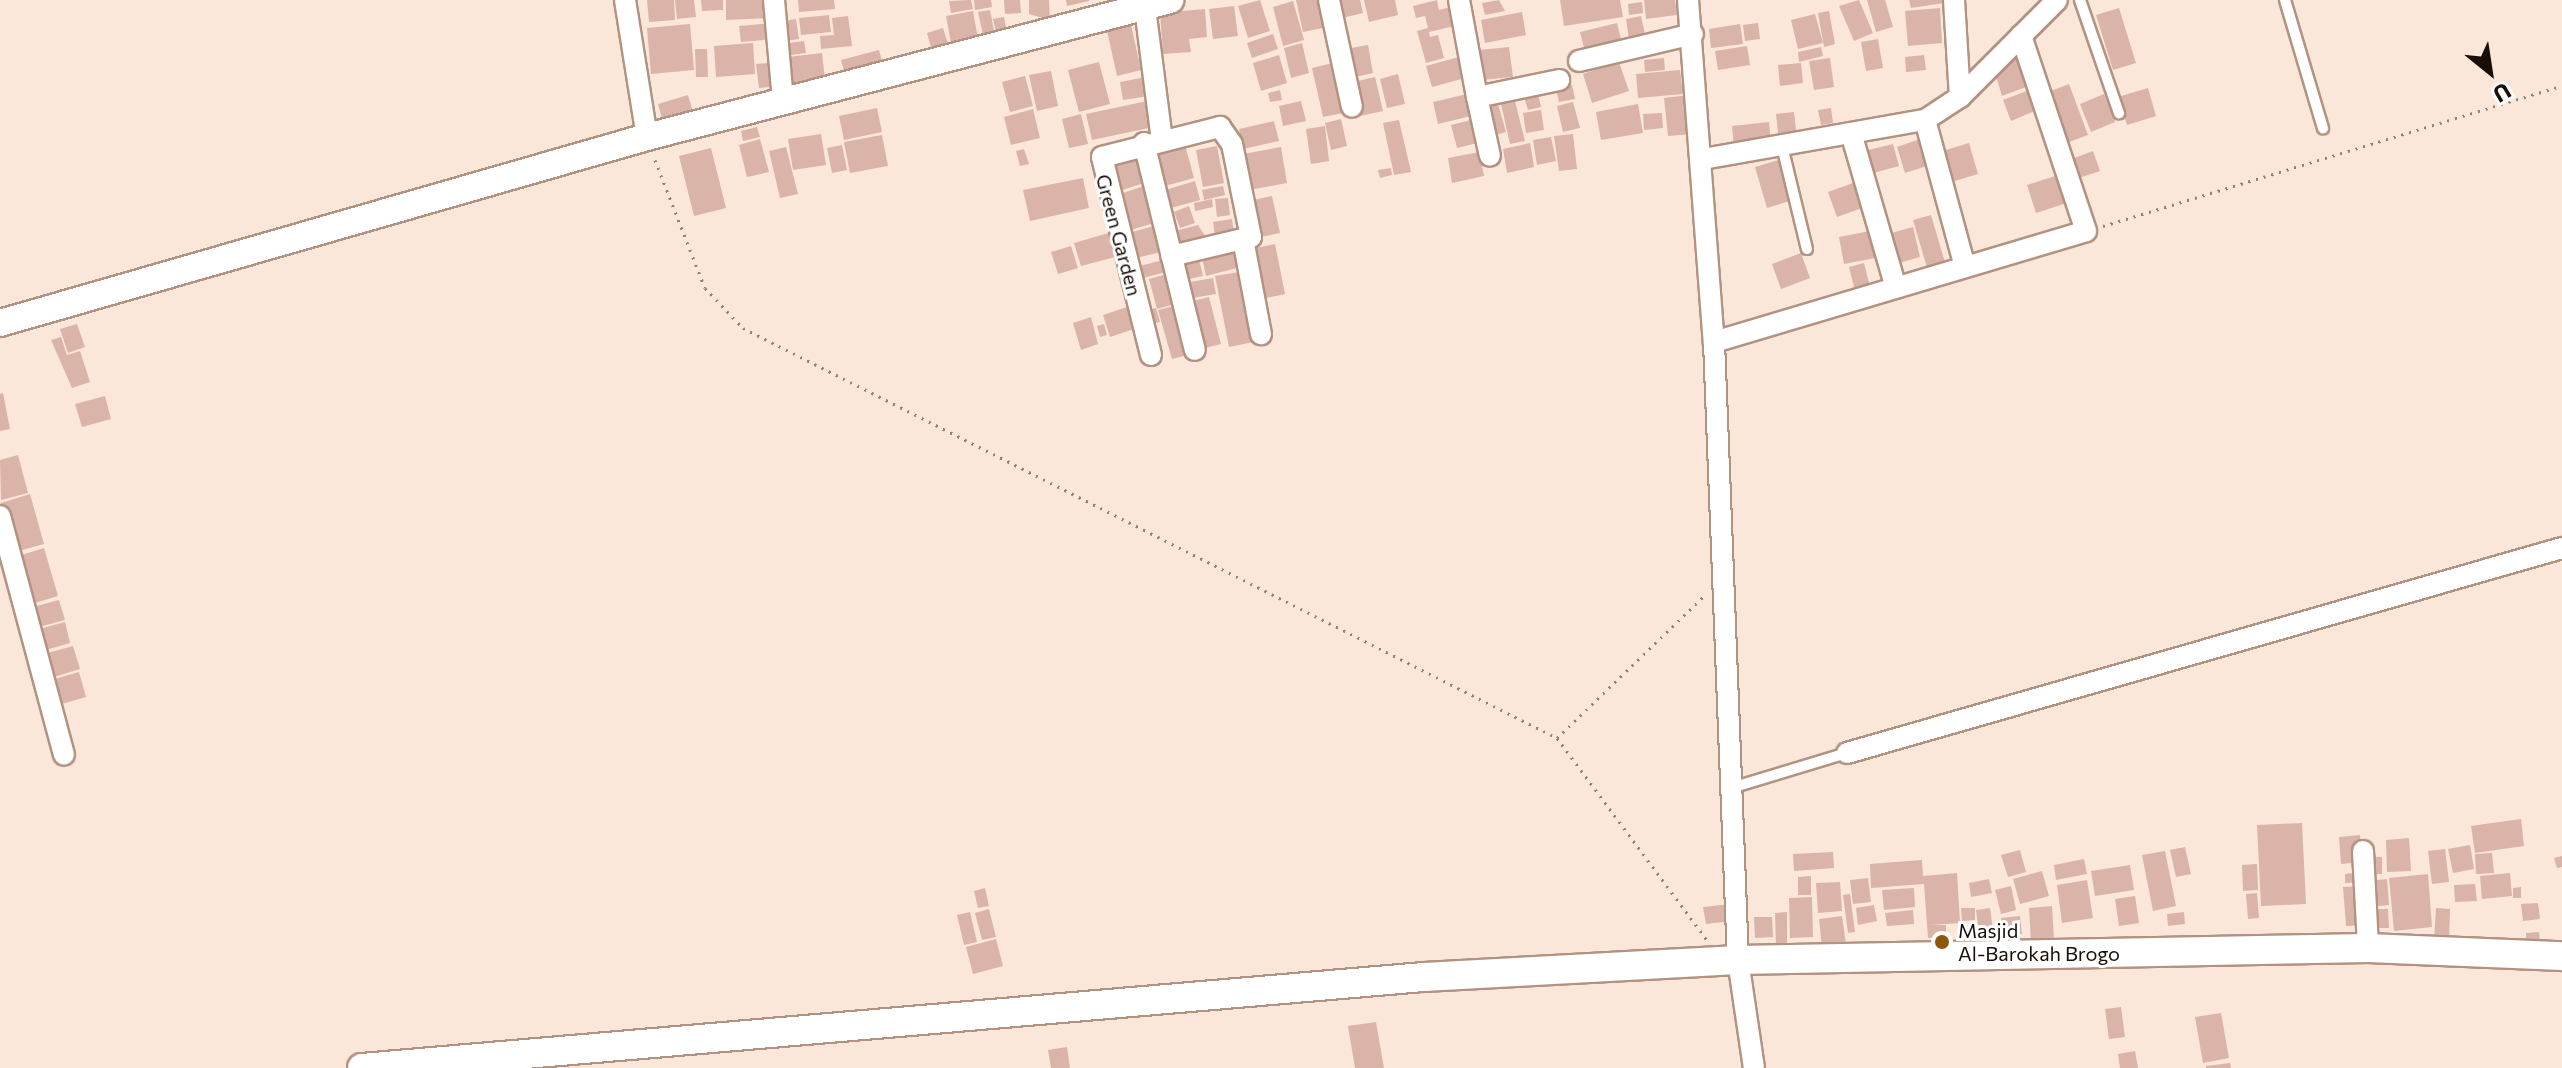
<!DOCTYPE html>
<style>
body{margin:0}
#map{position:relative;width:2562px;height:1068px;overflow:hidden;background:#fbe6da;font-family:Commissioner,sans-serif}
div>[style]{position:absolute}
.building>*{inset:0;background:#dab4a9}
.path>*{height:3px;margin-top:-1.5px;transform-origin:0;background:repeating-linear-gradient(90deg,#918077 0 2px,transparent 0 8px)}
.roads{filter:drop-shadow(2px 0 #b29280) drop-shadow(-2px 0 #b29280) drop-shadow(0 2px #b29280) drop-shadow(0 -2px #b29280)}
.service>*{height:10px;margin:-5px;padding:0 5px;transform-origin:5px;border-radius:5px;background:#fff}
.minor>*{height:20px;margin:-10px;padding:0 10px;transform-origin:10px;border-radius:10px;background:#fff}
.tertiary>*{height:26px;margin:-13px;padding:0 13px;transform-origin:13px;border-radius:13px;background:#fff}
.secondary>*{height:28px;margin:-14px;padding:0 14px;transform-origin:14px;border-radius:14px;background:#fff}
.dots>*{width:22px;height:22px;translate:-50% -50%;box-sizing:border-box;border:4px solid #fff;border-radius:50%}
span{translate:-50% -50%;white-space:nowrap;text-align:center;line-height:1.15;-webkit-text-stroke:6px #fff;paint-order:stroke}
.street-label{font-size:20px;color:#190d07}
.poi-label{font-size:20px;color:#190d07}
.left{translate:0 -50%;text-align:left}
.north{position:absolute;left:2450px;top:32px;width:80px;height:80px;-webkit-text-stroke:6px #fff;paint-order:stroke;rotate:150deg;font-size:22px;font-weight:700;line-height:32px;text-align:center;color:#190d07}
.north::after{content:'';display:block;margin:auto;width:28px;height:36px;background:#190d07;clip-path:polygon(50% 0,100% 100%,50% 72%,0 100%)}
</style>
<div id="map">
<div class="building">
<i style="clip-path:polygon(647px 0,674px 0,675px 20px,649px 22px)"></i>
<i style="clip-path:polygon(675px 0,694px 0,696px 17px,677px 19px)"></i>
<i style="clip-path:polygon(701px 0,723px 0,723px 10px,702px 11px)"></i>
<i style="clip-path:polygon(726px 0,768px 0,768px 18px,726px 20px)"></i>
<i style="clip-path:polygon(798px 0,834px 0,835px 9px,799px 12px)"></i>
<i style="clip-path:polygon(971px 0,973px 9px,951px 13px,949px 1px)"></i>
<i style="clip-path:polygon(974px 0,991px 0,992px 7px,975px 10px)"></i>
<i style="clip-path:polygon(1004px 0,1020px 0,1021px 13px,1005px 14px)"></i>
<i style="clip-path:polygon(1029px 0,1049px 0,1050px 20px,1029px 14px)"></i>
<i style="clip-path:polygon(1066px 0,1089px 0,1089px 1px,1067px 6px)"></i>
<i style="clip-path:polygon(1260px 0,1270px 31px,1248px 38px,1238px 6px)"></i>
<i style="clip-path:polygon(1296px 0,1327px 0,1332px 26px,1303px 32px)"></i>
<i style="clip-path:polygon(1334px 0,1360px 0,1363px 13px,1338px 19px)"></i>
<i style="clip-path:polygon(1364px 0,1395px 0,1398px 15px,1369px 22px)"></i>
<i style="clip-path:polygon(1437px 0,1439px 10px,1458px 5px,1463px 24px,1429px 32px,1430px 37px,1438px 35px,1444px 58px,1426px 63px,1417px 31px,1428px 28px,1425px 16px,1416px 18px,1413px 6px)"></i>
<i style="clip-path:polygon(1499px 0,1505px 11px,1485px 15px,1482px 3px)"></i>
<i style="clip-path:polygon(1560px 0,1620px 0,1623px 17px,1564px 26px)"></i>
<i style="clip-path:polygon(1644px 0,1675px 0,1677px 15px,1646px 19px)"></i>
<i style="clip-path:polygon(1859px 0,1873px 33px,1854px 41px,1839px 6px)"></i>
<i style="clip-path:polygon(1867px 0,1885px 0,1893px 27px,1876px 32px)"></i>
<i style="clip-path:polygon(1909px 0,1944px 0,1945px 3px,1911px 8px)"></i>
<i style="clip-path:polygon(1293px 1px,1304px 40px,1283px 46px,1273px 7px)"></i>
<i style="clip-path:polygon(1642px 2px,1643px 13px,1629px 15px,1628px 4px)"></i>
<i style="clip-path:polygon(1234px 6px,1238px 36px,1213px 39px,1209px 9px)"></i>
<i style="clip-path:polygon(1940px 8px,1942px 43px,1908px 46px,1905px 11px)"></i>
<i style="clip-path:polygon(2119px 8px,2136px 63px,2113px 70px,2096px 15px)"></i>
<i style="clip-path:polygon(1205px 9px,1207px 37px,1189px 39px,1191px 52px,1163px 54px,1160px 13px)"></i>
<i style="clip-path:polygon(990px 10px,995px 36px,984px 39px,978px 12px)"></i>
<i style="clip-path:polygon(973px 11px,978px 39px,951px 43px,946px 16px)"></i>
<i style="clip-path:polygon(1829px 11px,1835px 44px,1824px 47px,1818px 13px)"></i>
<i style="clip-path:polygon(1522px 12px,1526px 35px,1485px 43px,1481px 20px)"></i>
<i style="clip-path:polygon(1815px 14px,1823px 43px,1798px 49px,1791px 20px)"></i>
<i style="clip-path:polygon(829px 15px,831px 32px,801px 35px,799px 18px)"></i>
<i style="clip-path:polygon(848px 16px,852px 46px,821px 49px,820px 36px,834px 35px,832px 18px)"></i>
<i style="clip-path:polygon(1641px 16px,1647px 43px,1630px 46px,1626px 19px)"></i>
<i style="clip-path:polygon(1004px 17px,1008px 38px,998px 40px,993px 19px)"></i>
<i style="clip-path:polygon(796px 19px,799px 39px,785px 41px,783px 21px)"></i>
<i style="clip-path:polygon(772px 23px,774px 39px,741px 42px,739px 26px)"></i>
<i style="clip-path:polygon(1617px 23px,1623px 47px,1586px 56px,1580px 32px)"></i>
<i style="clip-path:polygon(1758px 23px,1760px 39px,1745px 41px,1743px 25px)"></i>
<i style="clip-path:polygon(690px 24px,694px 70px,651px 74px,647px 28px)"></i>
<i style="clip-path:polygon(1740px 24px,1743px 44px,1711px 48px,1709px 29px)"></i>
<i style="clip-path:polygon(1131px 25px,1141px 70px,1117px 76px,1107px 31px)"></i>
<i style="clip-path:polygon(943px 28px,949px 47px,932px 51px,927px 33px)"></i>
<i style="clip-path:polygon(1273px 34px,1278px 49px,1252px 58px,1247px 43px)"></i>
<i style="clip-path:polygon(1878px 39px,1883px 68px,1866px 71px,1861px 42px)"></i>
<i style="clip-path:polygon(804px 41px,806px 53px,791px 55px,789px 43px)"></i>
<i style="clip-path:polygon(753px 43px,755px 74px,716px 77px,714px 46px)"></i>
<i style="clip-path:polygon(1302px 43px,1309px 73px,1291px 78px,1284px 48px)"></i>
<i style="clip-path:polygon(1368px 45px,1373px 73px,1355px 77px,1351px 48px)"></i>
<i style="clip-path:polygon(1747px 46px,1750px 65px,1718px 70px,1715px 51px)"></i>
<i style="clip-path:polygon(1509px 47px,1513px 77px,1482px 80px,1479px 50px)"></i>
<i style="clip-path:polygon(1821px 47px,1823px 56px,1799px 62px,1798px 52px)"></i>
<i style="clip-path:polygon(695px 49px,707px 49px,708px 77px,696px 77px)"></i>
<i style="clip-path:polygon(879px 50px,885px 72px,847px 82px,841px 60px)"></i>
<i style="clip-path:polygon(2021px 51px,2034px 84px,2002px 96px,1996px 76px)"></i>
<i style="clip-path:polygon(822px 53px,826px 88px,792px 92px,788px 57px)"></i>
<i style="clip-path:polygon(1279px 55px,1287px 83px,1261px 91px,1253px 63px)"></i>
<i style="clip-path:polygon(1924px 55px,1926px 70px,1906px 72px,1905px 57px)"></i>
<i style="clip-path:polygon(1459px 57px,1465px 78px,1432px 87px,1426px 66px)"></i>
<i style="clip-path:polygon(1664px 58px,1665px 70px,1645px 72px,1644px 60px)"></i>
<i style="clip-path:polygon(1830px 58px,1834px 87px,1814px 90px,1809px 61px)"></i>
<i style="clip-path:polygon(778px 62px,780px 86px,759px 88px,756px 64px)"></i>
<i style="clip-path:polygon(1099px 62px,1110px 104px,1079px 112px,1068px 70px)"></i>
<i style="clip-path:polygon(1337px 62px,1348px 112px,1323px 117px,1312px 68px)"></i>
<i style="clip-path:polygon(1619px 62px,1629px 91px,1592px 103px,1583px 74px)"></i>
<i style="clip-path:polygon(1801px 63px,1803px 83px,1780px 86px,1778px 65px)"></i>
<i style="clip-path:polygon(1680px 70px,1683px 94px,1638px 98px,1636px 74px)"></i>
<i style="clip-path:polygon(1051px 71px,1058px 106px,1037px 111px,1029px 75px)"></i>
<i style="clip-path:polygon(1398px 74px,1405px 104px,1387px 108px,1380px 79px)"></i>
<i style="clip-path:polygon(1025px 76px,1033px 106px,1010px 112px,1002px 82px)"></i>
<i style="clip-path:polygon(1146px 77px,1149px 96px,1123px 100px,1120px 82px)"></i>
<i style="clip-path:polygon(1375px 77px,1383px 111px,1360px 116px,1353px 82px)"></i>
<i style="clip-path:polygon(2069px 84px,2088px 135px,2061px 145px,2043px 94px)"></i>
<i style="clip-path:polygon(1572px 85px,1575px 99px,1559px 102px,1556px 89px)"></i>
<i style="clip-path:polygon(2148px 88px,2156px 116px,2127px 125px,2118px 97px)"></i>
<i style="clip-path:polygon(2032px 89px,2039px 109px,2011px 121px,2003px 100px)"></i>
<i style="clip-path:polygon(1280px 90px,1282px 100px,1270px 102px,1268px 93px)"></i>
<i style="clip-path:polygon(1467px 94px,1471px 116px,1438px 124px,1433px 102px)"></i>
<i style="clip-path:polygon(1538px 94px,1541px 107px,1528px 110px,1524px 97px)"></i>
<i style="clip-path:polygon(2104px 94px,2115px 122px,2091px 132px,2080px 104px)"></i>
<i style="clip-path:polygon(688px 95px,696px 122px,665px 130px,658px 104px)"></i>
<i style="clip-path:polygon(1689px 95px,1693px 134px,1668px 136px,1664px 98px)"></i>
<i style="clip-path:polygon(1152px 100px,1158px 126px,1092px 140px,1086px 114px)"></i>
<i style="clip-path:polygon(1301px 101px,1306px 121px,1283px 126px,1279px 106px)"></i>
<i style="clip-path:polygon(1515px 101px,1525px 141px,1510px 144px,1501px 104px)"></i>
<i style="clip-path:polygon(1573px 102px,1580px 128px,1563px 132px,1557px 106px)"></i>
<i style="clip-path:polygon(1498px 104px,1506px 132px,1492px 136px,1485px 107px)"></i>
<i style="clip-path:polygon(1638px 104px,1643px 133px,1601px 140px,1596px 112px)"></i>
<i style="clip-path:polygon(877px 108px,882px 132px,844px 140px,839px 116px)"></i>
<i style="clip-path:polygon(1831px 108px,1833px 123px,1821px 125px,1818px 110px)"></i>
<i style="clip-path:polygon(1033px 109px,1040px 138px,1011px 145px,1004px 117px)"></i>
<i style="clip-path:polygon(1541px 110px,1544px 130px,1526px 133px,1523px 113px)"></i>
<i style="clip-path:polygon(1794px 112px,1797px 139px,1779px 141px,1776px 114px)"></i>
<i style="clip-path:polygon(1662px 113px,1663px 128px,1644px 130px,1643px 114px)"></i>
<i style="clip-path:polygon(1081px 114px,1088px 144px,1069px 148px,1062px 119px)"></i>
<i style="clip-path:polygon(1341px 119px,1347px 146px,1331px 150px,1325px 123px)"></i>
<i style="clip-path:polygon(1399px 120px,1411px 172px,1394px 175px,1383px 123px)"></i>
<i style="clip-path:polygon(1471px 120px,1477px 143px,1457px 148px,1451px 125px)"></i>
<i style="clip-path:polygon(1274px 121px,1279px 141px,1243px 149px,1239px 129px)"></i>
<i style="clip-path:polygon(1769px 122px,1771px 145px,1734px 148px,1732px 126px)"></i>
<i style="clip-path:polygon(1325px 126px,1329px 161px,1311px 164px,1306px 129px)"></i>
<i style="clip-path:polygon(757px 127px,760px 137px,743px 141px,741px 131px)"></i>
<i style="clip-path:polygon(821px 134px,826px 165px,793px 170px,788px 139px)"></i>
<i style="clip-path:polygon(1573px 134px,1577px 169px,1559px 171px,1554px 136px)"></i>
<i style="clip-path:polygon(882px 135px,888px 166px,850px 173px,844px 142px)"></i>
<i style="clip-path:polygon(1551px 137px,1556px 161px,1537px 165px,1533px 140px)"></i>
<i style="clip-path:polygon(760px 139px,769px 172px,747px 177px,739px 145px)"></i>
<i style="clip-path:polygon(1920px 139px,1930px 165px,1905px 173px,1897px 147px)"></i>
<i style="clip-path:polygon(1530px 143px,1534px 167px,1507px 173px,1503px 149px)"></i>
<i style="clip-path:polygon(1969px 143px,1978px 174px,1948px 183px,1939px 152px)"></i>
<i style="clip-path:polygon(1893px 144px,1899px 166px,1870px 174px,1864px 151px)"></i>
<i style="clip-path:polygon(842px 145px,847px 170px,832px 173px,827px 148px)"></i>
<i style="clip-path:polygon(1185px 145px,1194px 178px,1165px 186px,1156px 153px)"></i>
<i style="clip-path:polygon(1217px 146px,1224px 183px,1203px 187px,1196px 150px)"></i>
<i style="clip-path:polygon(786px 147px,798px 194px,780px 198px,769px 151px)"></i>
<i style="clip-path:polygon(1281px 147px,1287px 183px,1249px 190px,1243px 154px)"></i>
<i style="clip-path:polygon(711px 148px,726px 208px,694px 216px,679px 156px)"></i>
<i style="clip-path:polygon(1024px 149px,1029px 164px,1020px 166px,1016px 151px)"></i>
<i style="clip-path:polygon(2093px 151px,2100px 171px,2076px 179px,2069px 160px)"></i>
<i style="clip-path:polygon(1479px 152px,1484px 176px,1452px 183px,1448px 158px)"></i>
<i style="clip-path:polygon(1136px 158px,1144px 183px,1113px 193px,1105px 168px)"></i>
<i style="clip-path:polygon(1782px 159px,1793px 200px,1767px 208px,1755px 167px)"></i>
<i style="clip-path:polygon(1391px 168px,1392px 175px,1380px 178px,1378px 170px)"></i>
<i style="clip-path:polygon(2061px 174px,2070px 202px,2036px 213px,2027px 185px)"></i>
<i style="clip-path:polygon(1083px 178px,1089px 208px,1030px 221px,1023px 190px)"></i>
<i style="clip-path:polygon(1195px 181px,1200px 200px,1171px 208px,1165px 190px)"></i>
<i style="clip-path:polygon(1853px 183px,1862px 208px,1837px 217px,1828px 192px)"></i>
<i style="clip-path:polygon(1144px 186px,1154px 223px,1127px 231px,1114px 196px)"></i>
<i style="clip-path:polygon(1223px 186px,1225px 195px,1204px 200px,1202px 190px)"></i>
<i style="clip-path:polygon(1272px 196px,1280px 233px,1261px 237px,1253px 200px)"></i>
<i style="clip-path:polygon(1228px 198px,1230px 215px,1217px 217px,1215px 199px)"></i>
<i style="clip-path:polygon(1212px 199px,1213px 207px,1195px 211px,1194px 203px)"></i>
<i style="clip-path:polygon(1189px 206px,1195px 223px,1180px 228px,1174px 212px)"></i>
<i style="clip-path:polygon(1931px 215px,1946px 266px,1928px 271px,1913px 220px)"></i>
<i style="clip-path:polygon(1232px 219px,1234px 235px,1215px 237px,1213px 222px)"></i>
<i style="clip-path:polygon(1198px 225px,1209px 242px,1180px 247px,1175px 231px)"></i>
<i style="clip-path:polygon(1154px 226px,1161px 252px,1132px 259px,1125px 234px)"></i>
<i style="clip-path:polygon(1913px 227px,1920px 257px,1892px 265px,1884px 235px)"></i>
<i style="clip-path:polygon(1870px 231px,1875px 258px,1844px 264px,1839px 237px)"></i>
<i style="clip-path:polygon(1112px 232px,1119px 256px,1081px 266px,1074px 243px)"></i>
<i style="clip-path:polygon(1275px 244px,1285px 294px,1261px 299px,1251px 249px)"></i>
<i style="clip-path:polygon(1071px 246px,1078px 268px,1058px 274px,1051px 252px)"></i>
<i style="clip-path:polygon(1236px 248px,1241px 267px,1206px 276px,1202px 257px)"></i>
<i style="clip-path:polygon(1801px 253px,1810px 278px,1781px 289px,1772px 264px)"></i>
<i style="clip-path:polygon(1167px 259px,1170px 271px,1135px 280px,1132px 268px)"></i>
<i style="clip-path:polygon(1199px 259px,1203px 276px,1185px 280px,1182px 263px)"></i>
<i style="clip-path:polygon(1864px 263px,1870px 287px,1855px 291px,1849px 267px)"></i>
<i style="clip-path:polygon(1239px 272px,1253px 342px,1229px 347px,1215px 276px)"></i>
<i style="clip-path:polygon(1167px 274px,1175px 304px,1157px 309px,1149px 279px)"></i>
<i style="clip-path:polygon(1213px 278px,1216px 294px,1193px 298px,1190px 282px)"></i>
<i style="clip-path:polygon(1209px 297px,1221px 344px,1205px 348px,1193px 301px)"></i>
<i style="clip-path:polygon(1174px 306px,1188px 355px,1172px 359px,1158px 310px)"></i>
<i style="clip-path:polygon(1127px 307px,1134px 329px,1110px 337px,1103px 315px)"></i>
<i style="clip-path:polygon(1156px 308px,1160px 322px,1146px 325px,1143px 312px)"></i>
<i style="clip-path:polygon(1091px 317px,1098px 344px,1081px 350px,1073px 323px)"></i>
<i style="clip-path:polygon(77px 324px,85px 347px,68px 353px,60px 329px)"></i>
<i style="clip-path:polygon(1104px 324px,1107px 335px,1100px 337px,1097px 326px)"></i>
<i style="clip-path:polygon(61px 337px,67px 355px,80px 351px,90px 382px,72px 388px,51px 340px)"></i>
<i style="clip-path:polygon(3px 393px,10px 429px,0 431px,0 394px)"></i>
<i style="clip-path:polygon(105px 396px,111px 419px,82px 427px,75px 404px)"></i>
<i style="clip-path:polygon(18px 455px,28px 493px,1px 500px,0 460px)"></i>
<i style="clip-path:polygon(30px 494px,44px 544px,15px 552px,1px 503px)"></i>
<i style="clip-path:polygon(44px 548px,58px 596px,28px 605px,15px 557px)"></i>
<i style="clip-path:polygon(59px 600px,65px 620px,35px 628px,29px 608px)"></i>
<i style="clip-path:polygon(65px 622px,70px 643px,42px 651px,36px 630px)"></i>
<i style="clip-path:polygon(73px 646px,80px 669px,51px 678px,44px 654px)"></i>
<i style="clip-path:polygon(79px 672px,86px 697px,58px 705px,51px 680px)"></i>
<i style="clip-path:polygon(2521px 819px,2524px 846px,2475px 853px,2471px 826px)"></i>
<i style="clip-path:polygon(2302px 823px,2306px 904px,2261px 906px,2257px 825px)"></i>
<i style="clip-path:polygon(2360px 835px,2362px 862px,2341px 864px,2339px 837px)"></i>
<i style="clip-path:polygon(2409px 838px,2411px 871px,2387px 872px,2386px 840px)"></i>
<i style="clip-path:polygon(2470px 845px,2474px 869px,2453px 873px,2448px 849px)"></i>
<i style="clip-path:polygon(2185px 847px,2191px 874px,2176px 877px,2170px 850px)"></i>
<i style="clip-path:polygon(2445px 849px,2449px 882px,2432px 884px,2428px 851px)"></i>
<i style="clip-path:polygon(2020px 850px,2026px 872px,2008px 877px,2001px 855px)"></i>
<i style="clip-path:polygon(2165px 851px,2176px 906px,2153px 911px,2142px 855px)"></i>
<i style="clip-path:polygon(1833px 852px,1834px 868px,1794px 871px,1793px 854px)"></i>
<i style="clip-path:polygon(2492px 853px,2494px 873px,2476px 874px,2475px 854px)"></i>
<i style="clip-path:polygon(2562px 856px,2562px 867px,2557px 868px,2554px 858px)"></i>
<i style="clip-path:polygon(2366px 857px,2382px 857px,2382px 874px,2367px 874px)"></i>
<i style="clip-path:polygon(2084px 859px,2087px 874px,2056px 880px,2054px 865px)"></i>
<i style="clip-path:polygon(1922px 860px,1923px 876px,1957px 873px,1960px 923px,1931px 925px,1946px 925px,1946px 937px,1928px 938px,1924px 884px,1871px 888px,1870px 864px)"></i>
<i style="clip-path:polygon(2257px 864px,2258px 890px,2243px 891px,2242px 865px)"></i>
<i style="clip-path:polygon(2130px 865px,2134px 890px,2095px 896px,2091px 871px)"></i>
<i style="clip-path:polygon(2042px 871px,2049px 896px,2020px 904px,2013px 879px)"></i>
<i style="clip-path:polygon(2361px 872px,2362px 882px,2345px 883px,2345px 874px)"></i>
<i style="clip-path:polygon(2510px 873px,2512px 896px,2482px 899px,2480px 876px)"></i>
<i style="clip-path:polygon(2428px 874px,2432px 927px,2394px 931px,2389px 878px)"></i>
<i style="clip-path:polygon(1811px 876px,1811px 895px,1798px 895px,1798px 877px)"></i>
<i style="clip-path:polygon(1868px 878px,1871px 902px,1853px 904px,1850px 880px)"></i>
<i style="clip-path:polygon(1989px 879px,1992px 893px,1971px 897px,1969px 883px)"></i>
<i style="clip-path:polygon(2387px 879px,2389px 905px,2369px 907px,2367px 881px)"></i>
<i style="clip-path:polygon(2087px 880px,2093px 918px,2062px 923px,2057px 885px)"></i>
<i style="clip-path:polygon(1840px 882px,1842px 911px,1818px 913px,1816px 883px)"></i>
<i style="clip-path:polygon(2475px 884px,2477px 901px,2455px 902px,2454px 885px)"></i>
<i style="clip-path:polygon(2011px 886px,2016px 910px,2001px 914px,1995px 890px)"></i>
<i style="clip-path:polygon(2364px 886px,2366px 925px,2346px 926px,2343px 887px)"></i>
<i style="clip-path:polygon(2521px 887px,2521px 898px,2513px 898px,2513px 888px)"></i>
<i style="clip-path:polygon(985px 888px,989px 906px,978px 908px,974px 891px)"></i>
<i style="clip-path:polygon(1914px 888px,1915px 907px,1884px 910px,1882px 890px)"></i>
<i style="clip-path:polygon(2257px 893px,2259px 918px,2248px 919px,2246px 894px)"></i>
<i style="clip-path:polygon(1850px 894px,1855px 932px,1848px 933px,1843px 895px)"></i>
<i style="clip-path:polygon(2135px 896px,2139px 923px,2119px 926px,2115px 899px)"></i>
<i style="clip-path:polygon(1812px 897px,1813px 937px,1790px 938px,1789px 898px)"></i>
<i style="clip-path:polygon(2538px 903px,2540px 919px,2523px 921px,2521px 904px)"></i>
<i style="clip-path:polygon(1730px 904px,1732px 921px,1706px 924px,1703px 907px)"></i>
<i style="clip-path:polygon(1874px 905px,1877px 921px,1858px 925px,1856px 908px)"></i>
<i style="clip-path:polygon(2052px 906px,2054px 940px,2031px 942px,2029px 908px)"></i>
<i style="clip-path:polygon(1961px 908px,1975px 908px,1975px 920px,1962px 921px)"></i>
<i style="clip-path:polygon(1990px 908px,1993px 930px,1979px 932px,1976px 910px)"></i>
<i style="clip-path:polygon(2436px 908px,2450px 909px,2449px 942px,2434px 941px)"></i>
<i style="clip-path:polygon(989px 909px,996px 937px,982px 940px,975px 913px)"></i>
<i style="clip-path:polygon(2371px 909px,2388px 909px,2389px 928px,2371px 928px)"></i>
<i style="clip-path:polygon(1913px 910px,1914px 924px,1887px 926px,1885px 913px)"></i>
<i style="clip-path:polygon(970px 912px,977px 942px,964px 945px,957px 915px)"></i>
<i style="clip-path:polygon(1787px 912px,1787px 944px,1776px 944px,1775px 913px)"></i>
<i style="clip-path:polygon(2184px 912px,2185px 924px,2168px 926px,2167px 914px)"></i>
<i style="clip-path:polygon(1842px 916px,1846px 944px,1822px 947px,1819px 919px)"></i>
<i style="clip-path:polygon(2020px 916px,2022px 934px,2003px 936px,2001px 918px)"></i>
<i style="clip-path:polygon(1754px 917px,1772px 917px,1773px 937px,1755px 938px)"></i>
<i style="clip-path:polygon(2539px 932px,2540px 942px,2526px 942px,2526px 933px)"></i>
<i style="clip-path:polygon(996px 939px,1003px 966px,973px 974px,966px 947px)"></i>
<i style="clip-path:polygon(2121px 1007px,2125px 1037px,2109px 1039px,2105px 1009px)"></i>
<i style="clip-path:polygon(2221px 1013px,2229px 1058px,2203px 1063px,2195px 1017px)"></i>
<i style="clip-path:polygon(1376px 1022px,1384px 1068px,1355px 1068px,1348px 1026px)"></i>
<i style="clip-path:polygon(1067px 1047px,1070px 1068px,1051px 1068px,1048px 1050px)"></i>
<i style="clip-path:polygon(2135px 1051px,2138px 1068px,2120px 1068px,2118px 1054px)"></i>
<i style="clip-path:polygon(2230px 1063px,2231px 1068px,2206px 1068px,2206px 1066px)"></i>
</div>
<div class="path">
<i style="left:655px;top:160px;width:137px;rotate:68.7deg"></i>
<i style="left:705px;top:288px;width:55px;rotate:46.5deg"></i>
<i style="left:743px;top:328px;width:911px;rotate:26.73deg"></i>
<i style="left:1557px;top:738px;width:252px;rotate:53.4deg"></i>
<i style="left:2103px;top:226px;width:480px;rotate:-17deg"></i>
<i style="left:1557px;top:738px;width:204px;rotate:-44deg"></i>
</div>
<div class="roads">
<div class="service">
<i style="left:2080px;top:0;width:120px;rotate:71deg"></i>
<i style="left:2285px;top:0;width:134px;rotate:73.5deg"></i>
<i style="left:1782px;top:146px;width:106px;rotate:76.4deg"></i>
<i style="left:1731px;top:788px;width:121px;rotate:-16.8deg"></i>
</div>
<div class="minor">
<i style="left:625px;top:0;width:139px;rotate:80.9deg"></i>
<i style="left:774px;top:0;width:101px;rotate:84.9deg"></i>
<i style="left:1144px;top:0;width:141px;rotate:82.7deg"></i>
<i style="left:1329px;top:0;width:109px;rotate:77.9deg"></i>
<i style="left:1459px;top:0;width:99px;rotate:79.5deg"></i>
<i style="left:1477px;top:97px;width:84px;rotate:-11.7deg"></i>
<i style="left:1688px;top:0;width:343px;rotate:85.7deg"></i>
<i style="left:1714px;top:342px;width:618px;rotate:87.78deg"></i>
<i style="left:1738px;top:960px;width:109px;rotate:81.6deg"></i>
<i style="left:1954px;top:0;width:97px;rotate:86.5deg"></i>
<i style="left:1579px;top:61px;width:117px;rotate:-13.3deg"></i>
<i style="left:1477px;top:97px;width:60px;rotate:77.6deg"></i>
<i style="left:1851px;top:133px;width:161px;rotate:73.8deg"></i>
<i style="left:1144px;top:143px;width:213px;rotate:76.2deg"></i>
<i style="left:1703px;top:159px;width:225px;rotate:-10deg"></i>
<i style="left:1243px;top:239px;width:97px;rotate:79.3deg"></i>
<i style="left:1965px;top:267px;width:152px;rotate:-105.2deg"></i>
<i style="left:1925px;top:120px;width:42px;rotate:-33.3deg"></i>
<i style="left:1960px;top:97px;width:137px;rotate:-45deg"></i>
<i style="left:1714px;top:342px;width:388px;rotate:-16.6deg"></i>
<i style="left:2086px;top:231px;width:206px;rotate:-108.4deg"></i>
<i style="left:1151px;top:355px;width:204px;rotate:-103.9deg"></i>
<i style="left:1102px;top:157px;width:122px;rotate:-14.3deg"></i>
<i style="left:1220px;top:127px;width:21px;rotate:55deg"></i>
<i style="left:1232px;top:144px;width:95px;rotate:78.5deg"></i>
<i style="left:1251px;top:237px;width:82px;rotate:166.6deg"></i>
<i style="left:0;top:516px;width:247px;rotate:75deg"></i>
<i style="left:1847px;top:753px;width:744px;rotate:-16deg"></i>
<i style="left:2363px;top:851px;width:97px;rotate:87deg"></i>
</div>
<div class="tertiary">
<i style="left:0;top:323px;width:673px;rotate:-16.04deg"></i>
<i style="left:647px;top:137px;width:541px;rotate:-14.68deg"></i>
</div>
<div class="secondary">
<i style="left:362px;top:1068px;width:1066px;rotate:-4.9deg"></i>
<i style="left:1424px;top:977px;width:314px;rotate:-3.1deg"></i>
<i style="left:1738px;top:960px;width:630px;rotate:-1.09deg"></i>
<i style="left:2368px;top:948px;width:194px;rotate:2.4deg"></i>
</div>
</div>
<div class="dots">
<i style="left:1942px;top:942px;background:#8d570b"></i>
</div>
<div class="street-label">
<span style="left:1119px;top:235px;rotate:75deg">Green Garden</span>
</div>
<div class="poi-label">
<span class="left" style="left:1958px;top:942px">Masjid<br>Al-Barokah Brogo</span>
</div>
<div class="north">U</div>
</div>
